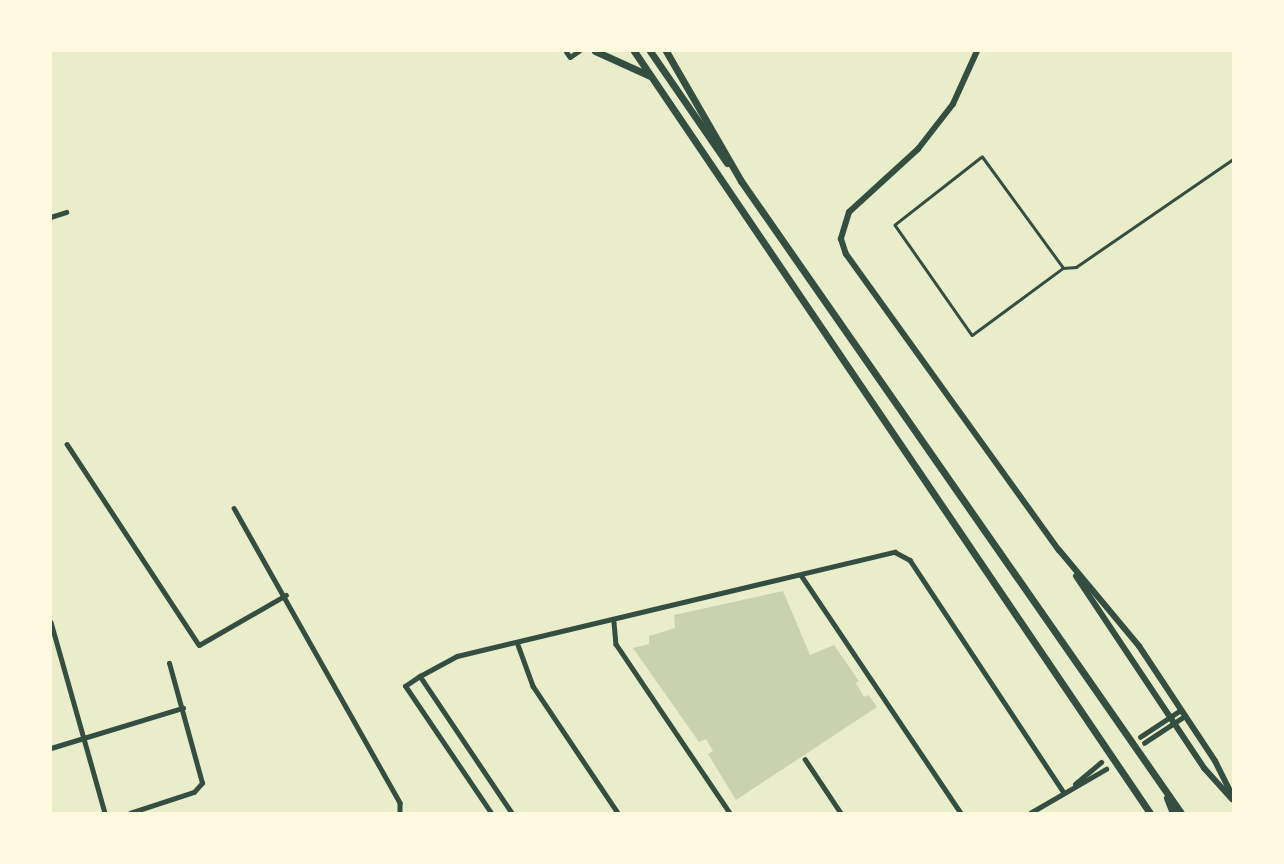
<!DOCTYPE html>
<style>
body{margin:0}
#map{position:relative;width:1284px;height:864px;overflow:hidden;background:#e9edc9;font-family:Poppins,sans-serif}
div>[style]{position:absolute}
.green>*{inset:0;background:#cad2ad}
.service>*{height:2.5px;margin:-1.25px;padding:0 1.25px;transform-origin:1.25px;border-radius:1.25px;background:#344e41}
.minor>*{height:4.5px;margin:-2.25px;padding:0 2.25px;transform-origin:2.25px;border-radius:2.25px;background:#344e41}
.secondary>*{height:6px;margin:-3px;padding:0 3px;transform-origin:3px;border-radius:3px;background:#344e41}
.trunk>*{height:7px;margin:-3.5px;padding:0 3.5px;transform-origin:3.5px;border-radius:3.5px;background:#344e41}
span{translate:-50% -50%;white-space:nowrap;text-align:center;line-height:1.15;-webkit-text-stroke:6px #fefae0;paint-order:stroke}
.frame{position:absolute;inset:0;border:52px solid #fefae0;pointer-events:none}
</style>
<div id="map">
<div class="green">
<i style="clip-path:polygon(783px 591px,810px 655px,834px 645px,859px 681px,856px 683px,864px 697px,869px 695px,877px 707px,736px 800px,708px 754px,713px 751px,706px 739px,699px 742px,633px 648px,649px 644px,649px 636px,675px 628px,674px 615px)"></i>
</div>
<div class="service">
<i style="left:1063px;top:268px;width:137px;rotate:-126.1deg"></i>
<i style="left:982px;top:157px;width:110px;rotate:142deg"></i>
<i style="left:895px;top:225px;width:134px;rotate:55deg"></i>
<i style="left:972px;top:335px;width:113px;rotate:-36.4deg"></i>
<i style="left:1063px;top:268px;width:13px;rotate:-4deg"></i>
<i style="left:1076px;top:267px;width:191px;rotate:-34.5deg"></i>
</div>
<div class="minor">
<i style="left:566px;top:51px;width:7px;rotate:56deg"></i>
<i style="left:570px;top:57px;width:11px;rotate:-34deg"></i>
<i style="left:51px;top:217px;width:16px;rotate:-18deg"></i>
<i style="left:67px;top:444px;width:240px;rotate:56.7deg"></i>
<i style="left:199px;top:645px;width:100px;rotate:-29.9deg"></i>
<i style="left:234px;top:508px;width:338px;rotate:60.6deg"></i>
<i style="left:400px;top:803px;width:10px;rotate:90deg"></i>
<i style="left:801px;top:575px;width:287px;rotate:56.1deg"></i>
<i style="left:51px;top:622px;width:198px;rotate:74.2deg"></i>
<i style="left:614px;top:622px;width:22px;rotate:85deg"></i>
<i style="left:616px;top:644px;width:204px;rotate:56deg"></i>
<i style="left:517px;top:642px;width:47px;rotate:70deg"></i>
<i style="left:533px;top:686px;width:153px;rotate:56.2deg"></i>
<i style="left:420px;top:676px;width:165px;rotate:56.1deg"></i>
<i style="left:1140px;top:737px;width:49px;rotate:-33.4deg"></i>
<i style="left:1144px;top:743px;width:49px;rotate:-33.4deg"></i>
<i style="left:51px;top:748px;width:138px;rotate:-16.9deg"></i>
<i style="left:805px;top:759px;width:65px;rotate:56.3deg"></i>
<i style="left:1075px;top:784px;width:34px;rotate:-40deg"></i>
<i style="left:130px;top:813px;width:67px;rotate:-18.2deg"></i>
<i style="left:194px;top:792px;width:12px;rotate:-48deg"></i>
<i style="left:202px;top:783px;width:124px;rotate:-105.4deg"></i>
<i style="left:491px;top:813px;width:153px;rotate:-124.1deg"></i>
<i style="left:405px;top:686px;width:18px;rotate:-34deg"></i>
<i style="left:420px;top:676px;width:42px;rotate:-28.4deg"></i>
<i style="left:457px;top:656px;width:450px;rotate:-13.4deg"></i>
<i style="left:895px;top:552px;width:17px;rotate:28deg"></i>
<i style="left:910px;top:560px;width:279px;rotate:56.5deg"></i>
<i style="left:1030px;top:813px;width:88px;rotate:-30.1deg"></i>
</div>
<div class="secondary">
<i style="left:977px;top:51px;width:58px;rotate:114.4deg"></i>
<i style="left:953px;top:104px;width:57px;rotate:127.9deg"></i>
<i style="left:918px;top:149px;width:93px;rotate:137.6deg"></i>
<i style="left:849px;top:212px;width:28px;rotate:107deg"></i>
<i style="left:841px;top:239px;width:16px;rotate:72deg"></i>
<i style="left:846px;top:254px;width:365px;rotate:54.3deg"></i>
<i style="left:1059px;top:550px;width:125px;rotate:50.2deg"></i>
<i style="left:1139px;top:646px;width:138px;rotate:56.5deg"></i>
<i style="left:1215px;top:761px;width:40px;rotate:63.4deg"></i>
<i style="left:1076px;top:576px;width:231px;rotate:56.3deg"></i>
<i style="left:1204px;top:768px;width:42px;rotate:47.9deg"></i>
</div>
<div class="trunk">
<i style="left:595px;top:51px;width:60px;rotate:24.4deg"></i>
<i style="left:634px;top:51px;width:920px;rotate:55.9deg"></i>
<i style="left:650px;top:51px;width:136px;rotate:55.5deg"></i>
<i style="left:666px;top:51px;width:150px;rotate:60deg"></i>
<i style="left:741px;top:181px;width:770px;rotate:55.15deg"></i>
<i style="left:1167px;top:798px;width:16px;rotate:68deg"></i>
</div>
<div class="frame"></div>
</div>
